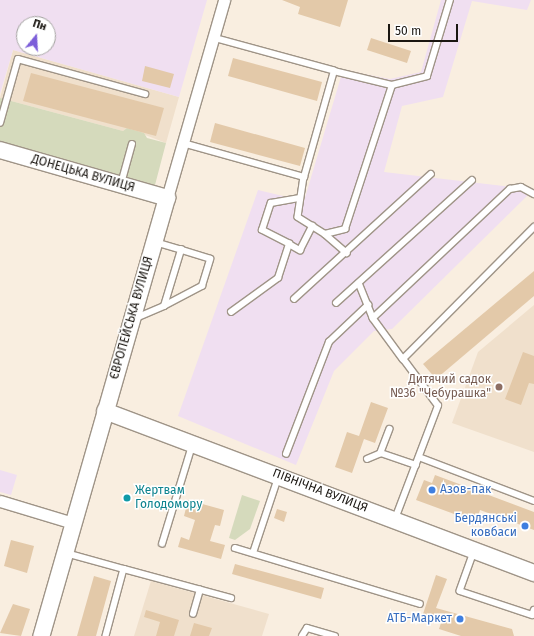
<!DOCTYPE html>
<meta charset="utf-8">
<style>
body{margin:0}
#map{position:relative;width:534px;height:636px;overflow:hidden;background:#f9eee0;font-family:"Fira Sans",sans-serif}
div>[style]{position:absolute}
.built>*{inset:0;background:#f0e0cc}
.industrial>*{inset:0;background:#f0dff1}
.green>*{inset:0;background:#d5dabc}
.building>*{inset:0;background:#e3c9a9}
.roads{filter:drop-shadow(1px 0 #9f9487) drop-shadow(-1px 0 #9f9487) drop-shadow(0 1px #9f9487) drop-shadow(0 -1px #9f9487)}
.lane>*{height:5.5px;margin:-2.75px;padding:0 2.75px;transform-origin:2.75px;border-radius:2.75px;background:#fff}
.street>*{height:11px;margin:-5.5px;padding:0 5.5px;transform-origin:5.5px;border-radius:5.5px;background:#fff}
.secondary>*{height:16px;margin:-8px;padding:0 8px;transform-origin:8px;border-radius:8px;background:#fff}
.dots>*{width:11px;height:11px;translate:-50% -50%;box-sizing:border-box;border:2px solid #fff;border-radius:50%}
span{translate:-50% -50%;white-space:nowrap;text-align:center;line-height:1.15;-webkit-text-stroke:3px #fff;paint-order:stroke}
.street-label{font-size:12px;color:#1a1611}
.education-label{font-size:12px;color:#785e54}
.right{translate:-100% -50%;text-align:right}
.shop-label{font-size:12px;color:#366cbe}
.left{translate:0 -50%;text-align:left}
.culture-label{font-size:12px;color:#0d838f}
.north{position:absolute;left:16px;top:16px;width:40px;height:40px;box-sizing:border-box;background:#fff;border:1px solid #a3a2a0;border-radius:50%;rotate:18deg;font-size:11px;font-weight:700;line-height:16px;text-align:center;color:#1a1611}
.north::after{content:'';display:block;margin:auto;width:14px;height:18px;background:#7c5ed9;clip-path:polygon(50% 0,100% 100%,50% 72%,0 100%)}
.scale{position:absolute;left:388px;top:24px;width:70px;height:18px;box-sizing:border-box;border:2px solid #1a1611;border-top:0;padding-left:5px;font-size:12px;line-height:14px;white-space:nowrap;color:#1a1611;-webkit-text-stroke:3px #fff;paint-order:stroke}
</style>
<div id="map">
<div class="built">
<i style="clip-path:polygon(13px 50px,179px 97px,166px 143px,127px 128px,123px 131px,0 98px)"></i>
<i style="clip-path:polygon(534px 305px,534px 452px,452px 423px,478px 352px)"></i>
<i style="clip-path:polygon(151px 581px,269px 614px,262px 636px,134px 636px)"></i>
</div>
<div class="industrial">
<i style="clip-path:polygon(evenodd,0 0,207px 0,179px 97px,13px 50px,0 94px,0 0,24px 24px,48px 24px,48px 48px,24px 48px,24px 24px)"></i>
<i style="clip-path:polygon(441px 0,531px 0,527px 10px,472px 1px,443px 97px,402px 106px,384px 172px,513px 187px,529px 194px,392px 329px,374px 331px,334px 371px,296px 465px,178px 416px,258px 190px,304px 201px,343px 70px,390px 79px,421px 72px)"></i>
<i style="clip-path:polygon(0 470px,17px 475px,11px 495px,0 492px)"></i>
</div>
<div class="green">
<i style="clip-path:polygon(0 98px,123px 131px,127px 128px,144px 133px,147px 138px,166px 143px,155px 185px,0 141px)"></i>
<i style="clip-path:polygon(242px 495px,260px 501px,250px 529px,235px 540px,229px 538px)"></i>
</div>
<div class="building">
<i style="clip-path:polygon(282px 0,348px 0,340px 27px,298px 14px,300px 7px)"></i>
<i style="clip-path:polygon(371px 38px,411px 51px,407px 63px,367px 50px)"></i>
<i style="clip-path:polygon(233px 58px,322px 82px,317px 101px,228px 76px)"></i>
<i style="clip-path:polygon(145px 66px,174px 74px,170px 88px,142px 81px)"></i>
<i style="clip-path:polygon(31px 73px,164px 108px,156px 136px,23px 101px)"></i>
<i style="clip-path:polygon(215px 123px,305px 148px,300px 166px,210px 142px)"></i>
<i style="clip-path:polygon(534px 271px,534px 296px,436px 379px,423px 364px)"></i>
<i style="clip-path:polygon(523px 352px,534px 356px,534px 384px,529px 383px,521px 405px,505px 399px)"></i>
<i style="clip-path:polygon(371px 402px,388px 408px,375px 443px,364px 439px,352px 473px,335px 467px,347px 432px,359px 436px)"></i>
<i style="clip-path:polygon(435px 475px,534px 512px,534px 530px,480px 510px,476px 522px,416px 500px,424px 480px,432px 483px)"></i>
<i style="clip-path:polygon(188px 500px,224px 510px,220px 526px,215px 525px,210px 541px,225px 545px,221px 559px,178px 547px,181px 537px,189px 540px,195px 520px,184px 516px)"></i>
<i style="clip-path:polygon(277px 509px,287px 512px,284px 522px,274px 518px)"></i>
<i style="clip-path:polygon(11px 540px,34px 546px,27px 573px,4px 566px)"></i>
<i style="clip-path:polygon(235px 564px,324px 588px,321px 599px,232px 574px)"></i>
<i style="clip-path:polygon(436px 575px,447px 579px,436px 608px,512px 629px,514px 636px,461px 636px,439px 629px,441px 623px,422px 617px)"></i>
<i style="clip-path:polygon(94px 576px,111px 581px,96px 636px,77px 636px)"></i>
<i style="clip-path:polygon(13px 604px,30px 609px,21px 636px,0 633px)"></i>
<i style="clip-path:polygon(146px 610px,179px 620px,174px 636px,156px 636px,160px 622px,144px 617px)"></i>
<i style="clip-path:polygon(194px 623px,212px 628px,209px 636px,190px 636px)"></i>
</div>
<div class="roads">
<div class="lane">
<i style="left:334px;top:71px;width:60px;rotate:13.6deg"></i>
<i style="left:392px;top:85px;width:36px;rotate:-14deg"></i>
<i style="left:427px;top:76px;width:79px;rotate:-73.2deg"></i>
<i style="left:0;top:123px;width:66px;rotate:-74.3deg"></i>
<i style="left:18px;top:59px;width:132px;rotate:15.4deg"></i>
<i style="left:183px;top:143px;width:126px;rotate:15.7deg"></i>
<i style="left:304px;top:177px;width:110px;rotate:-74.2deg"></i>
<i style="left:334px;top:71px;width:125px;rotate:-164.7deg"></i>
<i style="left:304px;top:177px;width:40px;rotate:98.5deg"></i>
<i style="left:298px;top:217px;width:32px;rotate:32deg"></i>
<i style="left:325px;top:234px;width:29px;rotate:41deg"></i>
<i style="left:121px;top:184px;width:41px;rotate:-74.6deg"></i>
<i style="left:325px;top:234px;width:21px;rotate:-14deg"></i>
<i style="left:345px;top:229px;width:151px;rotate:-71.9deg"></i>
<i style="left:289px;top:244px;width:13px;rotate:29deg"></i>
<i style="left:300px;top:250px;width:27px;rotate:-63deg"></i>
<i style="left:359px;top:283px;width:38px;rotate:68deg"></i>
<i style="left:373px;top:318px;width:51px;rotate:53.8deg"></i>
<i style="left:294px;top:299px;width:185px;rotate:-42.4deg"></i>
<i style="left:336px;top:303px;width:183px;rotate:-42.1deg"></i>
<i style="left:164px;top:306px;width:43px;rotate:-27.8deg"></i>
<i style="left:202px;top:286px;width:28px;rotate:-73deg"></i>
<i style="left:210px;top:259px;width:30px;rotate:-163deg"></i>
<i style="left:231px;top:312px;width:58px;rotate:-35.9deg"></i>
<i style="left:278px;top:278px;width:36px;rotate:-72deg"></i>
<i style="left:289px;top:244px;width:30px;rotate:-153deg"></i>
<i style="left:262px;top:230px;width:28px;rotate:-72deg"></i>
<i style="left:271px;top:203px;width:29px;rotate:-10deg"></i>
<i style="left:136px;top:318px;width:30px;rotate:-23deg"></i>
<i style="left:164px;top:306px;width:59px;rotate:-73.1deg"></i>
<i style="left:181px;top:250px;width:26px;rotate:-164deg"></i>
<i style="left:373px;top:318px;width:188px;rotate:-43.3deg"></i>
<i style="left:510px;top:189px;width:11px;rotate:-10deg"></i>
<i style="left:521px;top:187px;width:15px;rotate:28deg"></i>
<i style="left:390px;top:429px;width:26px;rotate:111deg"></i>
<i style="left:381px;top:453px;width:37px;rotate:19deg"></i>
<i style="left:286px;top:454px;width:120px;rotate:-69deg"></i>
<i style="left:329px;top:342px;width:54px;rotate:-43.5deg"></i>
<i style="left:419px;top:457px;width:123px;rotate:20.9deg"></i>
<i style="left:367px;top:459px;width:15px;rotate:-23deg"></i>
<i style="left:395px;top:519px;width:121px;rotate:-69.2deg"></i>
<i style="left:438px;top:406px;width:59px;rotate:-126.7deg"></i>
<i style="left:403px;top:359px;width:186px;rotate:-45.2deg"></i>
<i style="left:162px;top:544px;width:102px;rotate:-73deg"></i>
<i style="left:235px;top:548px;width:193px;rotate:16.8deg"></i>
<i style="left:474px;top:552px;width:41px;rotate:109.7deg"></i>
<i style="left:460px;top:591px;width:76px;rotate:18.4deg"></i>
<i style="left:532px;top:615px;width:5px;rotate:-68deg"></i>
<i style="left:66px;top:553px;width:60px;rotate:15.4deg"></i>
<i style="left:124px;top:569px;width:69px;rotate:105deg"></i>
<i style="left:253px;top:553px;width:79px;rotate:-71.6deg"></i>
<i style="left:124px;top:569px;width:111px;rotate:15.2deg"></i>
<i style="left:193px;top:614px;width:25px;rotate:-74deg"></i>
<i style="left:302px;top:636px;width:9px;rotate:-58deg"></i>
<i style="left:307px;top:628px;width:29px;rotate:16deg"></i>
</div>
<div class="street">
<i style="left:167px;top:198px;width:206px;rotate:-73.9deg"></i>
<i style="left:0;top:501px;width:76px;rotate:16.8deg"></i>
</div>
<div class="secondary">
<i style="left:0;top:150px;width:174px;rotate:16deg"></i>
<i style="left:167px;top:198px;width:456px;rotate:106deg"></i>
<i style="left:105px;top:411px;width:459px;rotate:20.7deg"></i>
</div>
</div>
<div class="dots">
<i style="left:499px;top:387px;background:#8d6e63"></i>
<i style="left:432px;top:490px;background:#3f7fe0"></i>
<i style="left:127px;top:498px;background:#0f9aa8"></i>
<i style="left:525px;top:526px;background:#3f7fe0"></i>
<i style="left:460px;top:619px;background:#3f7fe0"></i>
</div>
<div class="street-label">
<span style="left:83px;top:174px;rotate:16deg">ДОНЕЦЬКА ВУЛИЦЯ</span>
<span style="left:132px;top:318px;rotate:-74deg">ЄВРОПЕЙСЬКА ВУЛИЦЯ</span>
<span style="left:320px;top:491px;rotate:21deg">ПІВНІЧНА ВУЛИЦЯ</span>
</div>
<div class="education-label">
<span class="right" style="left:491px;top:387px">Дитячий садок<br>№36 "Чебурашка"</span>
</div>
<div class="shop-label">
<span class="left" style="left:440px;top:490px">Азов-пак</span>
<span class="right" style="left:517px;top:526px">Бердянські<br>ковбаси</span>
<span class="right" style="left:452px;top:619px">АТБ-Маркет</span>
</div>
<div class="culture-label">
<span class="left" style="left:135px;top:498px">Жертвам<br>Голодомору</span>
</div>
<div class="north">Пн</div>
<div class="scale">50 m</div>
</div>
